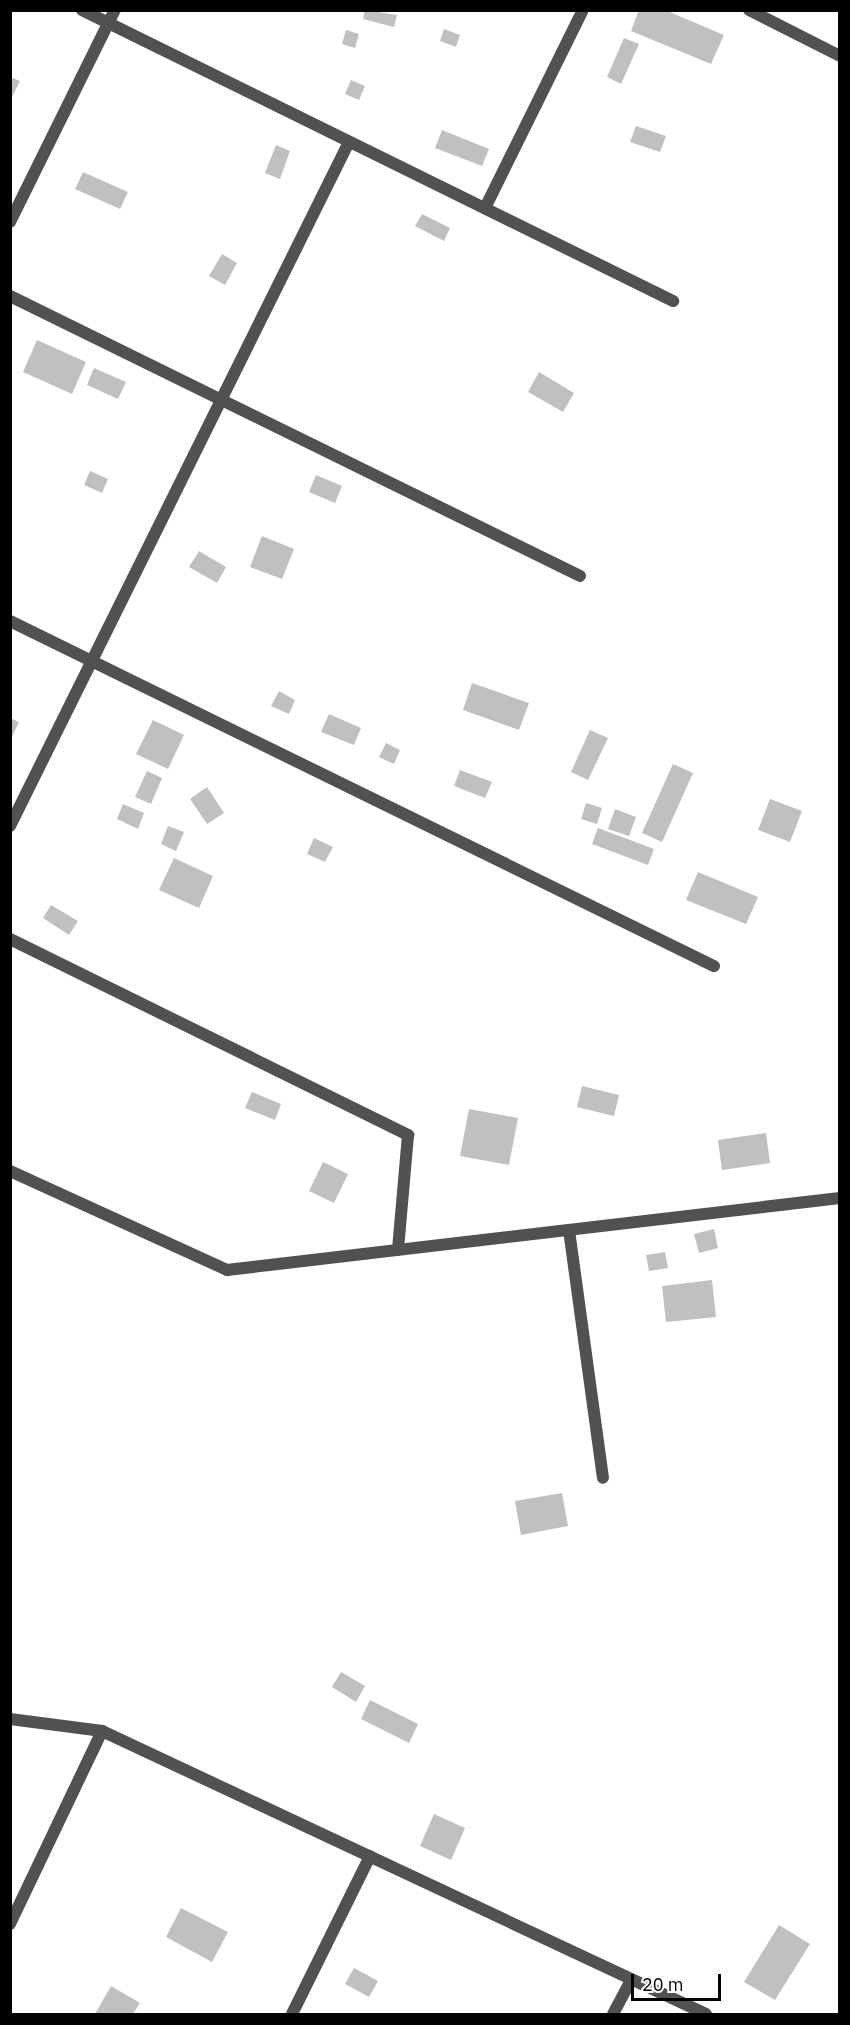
<!DOCTYPE html>
<style>
body{margin:0}
#map{position:relative;width:850px;height:2025px;overflow:hidden;background:#fff;font-family:"IBM Plex Sans",sans-serif}
div>[style]{position:absolute}
.building>*{inset:0;background:#c0c0c0}
.street>*{height:12px;margin:-6px;padding:0 6px;transform-origin:6px;border-radius:6px;background:#515151}
span{translate:-50% -50%;white-space:nowrap;text-align:center;line-height:1.15;-webkit-text-stroke:4.5px #fff;paint-order:stroke}
.frame{position:absolute;inset:0;border:12px solid #000;pointer-events:none}
.scale{position:absolute;left:631px;top:1974px;width:90px;height:27px;box-sizing:border-box;border:3px solid #000;border-top:0;padding-left:8px;font-size:18px;line-height:21px;white-space:nowrap;color:#000;-webkit-text-stroke:4px #fff;paint-order:stroke}
</style>
<div id="map">
<div class="building">
<i style="clip-path:polygon(365px 10px,397px 15px,394px 27px,363px 19px)"></i>
<i style="clip-path:polygon(639px 10px,665px 10px,724px 35px,711px 64px,631px 31px)"></i>
<i style="clip-path:polygon(444px 29px,460px 35px,456px 47px,440px 41px)"></i>
<i style="clip-path:polygon(346px 30px,359px 34px,355px 48px,342px 44px)"></i>
<i style="clip-path:polygon(624px 38px,639px 44px,621px 84px,607px 77px)"></i>
<i style="clip-path:polygon(10px 77px,20px 81px,10px 101px)"></i>
<i style="clip-path:polygon(351px 80px,365px 86px,359px 100px,345px 94px)"></i>
<i style="clip-path:polygon(636px 126px,666px 136px,660px 152px,630px 142px)"></i>
<i style="clip-path:polygon(442px 130px,489px 149px,482px 166px,435px 148px)"></i>
<i style="clip-path:polygon(276px 145px,290px 151px,280px 179px,265px 173px)"></i>
<i style="clip-path:polygon(83px 172px,128px 192px,120px 209px,75px 189px)"></i>
<i style="clip-path:polygon(422px 214px,450px 228px,444px 241px,415px 226px)"></i>
<i style="clip-path:polygon(222px 254px,237px 263px,225px 285px,209px 276px)"></i>
<i style="clip-path:polygon(37px 340px,86px 362px,72px 394px,23px 372px)"></i>
<i style="clip-path:polygon(94px 368px,126px 382px,118px 399px,87px 385px)"></i>
<i style="clip-path:polygon(539px 372px,574px 393px,563px 412px,528px 392px)"></i>
<i style="clip-path:polygon(90px 471px,108px 479px,102px 493px,84px 485px)"></i>
<i style="clip-path:polygon(316px 475px,342px 486px,335px 503px,309px 492px)"></i>
<i style="clip-path:polygon(262px 536px,294px 549px,282px 579px,250px 567px)"></i>
<i style="clip-path:polygon(199px 551px,226px 567px,217px 583px,189px 567px)"></i>
<i style="clip-path:polygon(472px 683px,529px 703px,519px 730px,463px 710px)"></i>
<i style="clip-path:polygon(279px 691px,295px 700px,289px 714px,271px 706px)"></i>
<i style="clip-path:polygon(329px 714px,361px 728px,354px 745px,321px 732px)"></i>
<i style="clip-path:polygon(10px 718px,19px 722px,10px 741px)"></i>
<i style="clip-path:polygon(153px 720px,184px 735px,168px 769px,136px 754px)"></i>
<i style="clip-path:polygon(590px 730px,608px 738px,588px 780px,571px 772px)"></i>
<i style="clip-path:polygon(386px 743px,400px 750px,394px 764px,379px 757px)"></i>
<i style="clip-path:polygon(673px 764px,693px 773px,662px 842px,642px 833px)"></i>
<i style="clip-path:polygon(460px 770px,492px 782px,485px 798px,454px 786px)"></i>
<i style="clip-path:polygon(147px 771px,162px 778px,151px 804px,135px 797px)"></i>
<i style="clip-path:polygon(207px 787px,224px 813px,207px 824px,190px 799px)"></i>
<i style="clip-path:polygon(770px 799px,802px 811px,790px 842px,758px 830px)"></i>
<i style="clip-path:polygon(586px 803px,602px 808px,597px 824px,581px 819px)"></i>
<i style="clip-path:polygon(123px 804px,144px 813px,138px 829px,117px 819px)"></i>
<i style="clip-path:polygon(615px 809px,636px 817px,629px 836px,608px 829px)"></i>
<i style="clip-path:polygon(168px 826px,184px 832px,176px 851px,161px 844px)"></i>
<i style="clip-path:polygon(598px 828px,654px 849px,648px 865px,592px 844px)"></i>
<i style="clip-path:polygon(314px 838px,333px 847px,325px 862px,307px 854px)"></i>
<i style="clip-path:polygon(174px 858px,213px 876px,199px 908px,159px 890px)"></i>
<i style="clip-path:polygon(698px 872px,758px 897px,746px 924px,686px 900px)"></i>
<i style="clip-path:polygon(51px 905px,78px 921px,69px 935px,43px 918px)"></i>
<i style="clip-path:polygon(582px 1086px,619px 1095px,614px 1116px,577px 1107px)"></i>
<i style="clip-path:polygon(252px 1092px,281px 1104px,275px 1120px,245px 1108px)"></i>
<i style="clip-path:polygon(469px 1109px,518px 1118px,509px 1165px,460px 1156px)"></i>
<i style="clip-path:polygon(766px 1133px,770px 1163px,722px 1170px,718px 1140px)"></i>
<i style="clip-path:polygon(323px 1162px,348px 1174px,334px 1203px,309px 1191px)"></i>
<i style="clip-path:polygon(714px 1229px,718px 1248px,699px 1253px,694px 1234px)"></i>
<i style="clip-path:polygon(665px 1252px,668px 1268px,649px 1271px,646px 1255px)"></i>
<i style="clip-path:polygon(712px 1280px,716px 1317px,666px 1322px,662px 1286px)"></i>
<i style="clip-path:polygon(562px 1493px,568px 1526px,521px 1535px,515px 1501px)"></i>
<i style="clip-path:polygon(341px 1672px,365px 1686px,356px 1702px,332px 1687px)"></i>
<i style="clip-path:polygon(370px 1700px,418px 1724px,409px 1743px,361px 1719px)"></i>
<i style="clip-path:polygon(434px 1814px,465px 1828px,451px 1860px,420px 1846px)"></i>
<i style="clip-path:polygon(181px 1908px,228px 1932px,212px 1962px,166px 1937px)"></i>
<i style="clip-path:polygon(779px 1925px,810px 1944px,775px 2000px,744px 1982px)"></i>
<i style="clip-path:polygon(354px 1968px,378px 1981px,369px 1997px,345px 1984px)"></i>
<i style="clip-path:polygon(111px 1986px,140px 2003px,133px 2014px,95px 2014px)"></i>
</div>
<div class="street">
<i style="left:82px;top:10px;width:659px;rotate:26.21deg"></i>
<i style="left:749px;top:10px;width:102px;rotate:26.8deg"></i>
<i style="left:485px;top:208px;width:221px;rotate:-63.7deg"></i>
<i style="left:10px;top:222px;width:237px;rotate:-63.7deg"></i>
<i style="left:10px;top:296px;width:635px;rotate:26.16deg"></i>
<i style="left:10px;top:621px;width:784px;rotate:26.11deg"></i>
<i style="left:10px;top:826px;width:763px;rotate:-63.64deg"></i>
<i style="left:10px;top:939px;width:444px;rotate:26.2deg"></i>
<i style="left:408px;top:1135px;width:115px;rotate:95deg"></i>
<i style="left:10px;top:1171px;width:239px;rotate:24.5deg"></i>
<i style="left:227px;top:1270px;width:617px;rotate:-6.7deg"></i>
<i style="left:569px;top:1230px;width:250px;rotate:82.2deg"></i>
<i style="left:10px;top:1719px;width:93px;rotate:7.4deg"></i>
<i style="left:102px;top:1731px;width:667px;rotate:25.11deg"></i>
<i style="left:10px;top:1924px;width:214px;rotate:-64.5deg"></i>
<i style="left:292px;top:2014px;width:176px;rotate:-63.7deg"></i>
<i style="left:613px;top:2014px;width:38px;rotate:-62deg"></i>
</div>
<div class="frame"></div>
<div class="scale">20 m</div>
</div>
